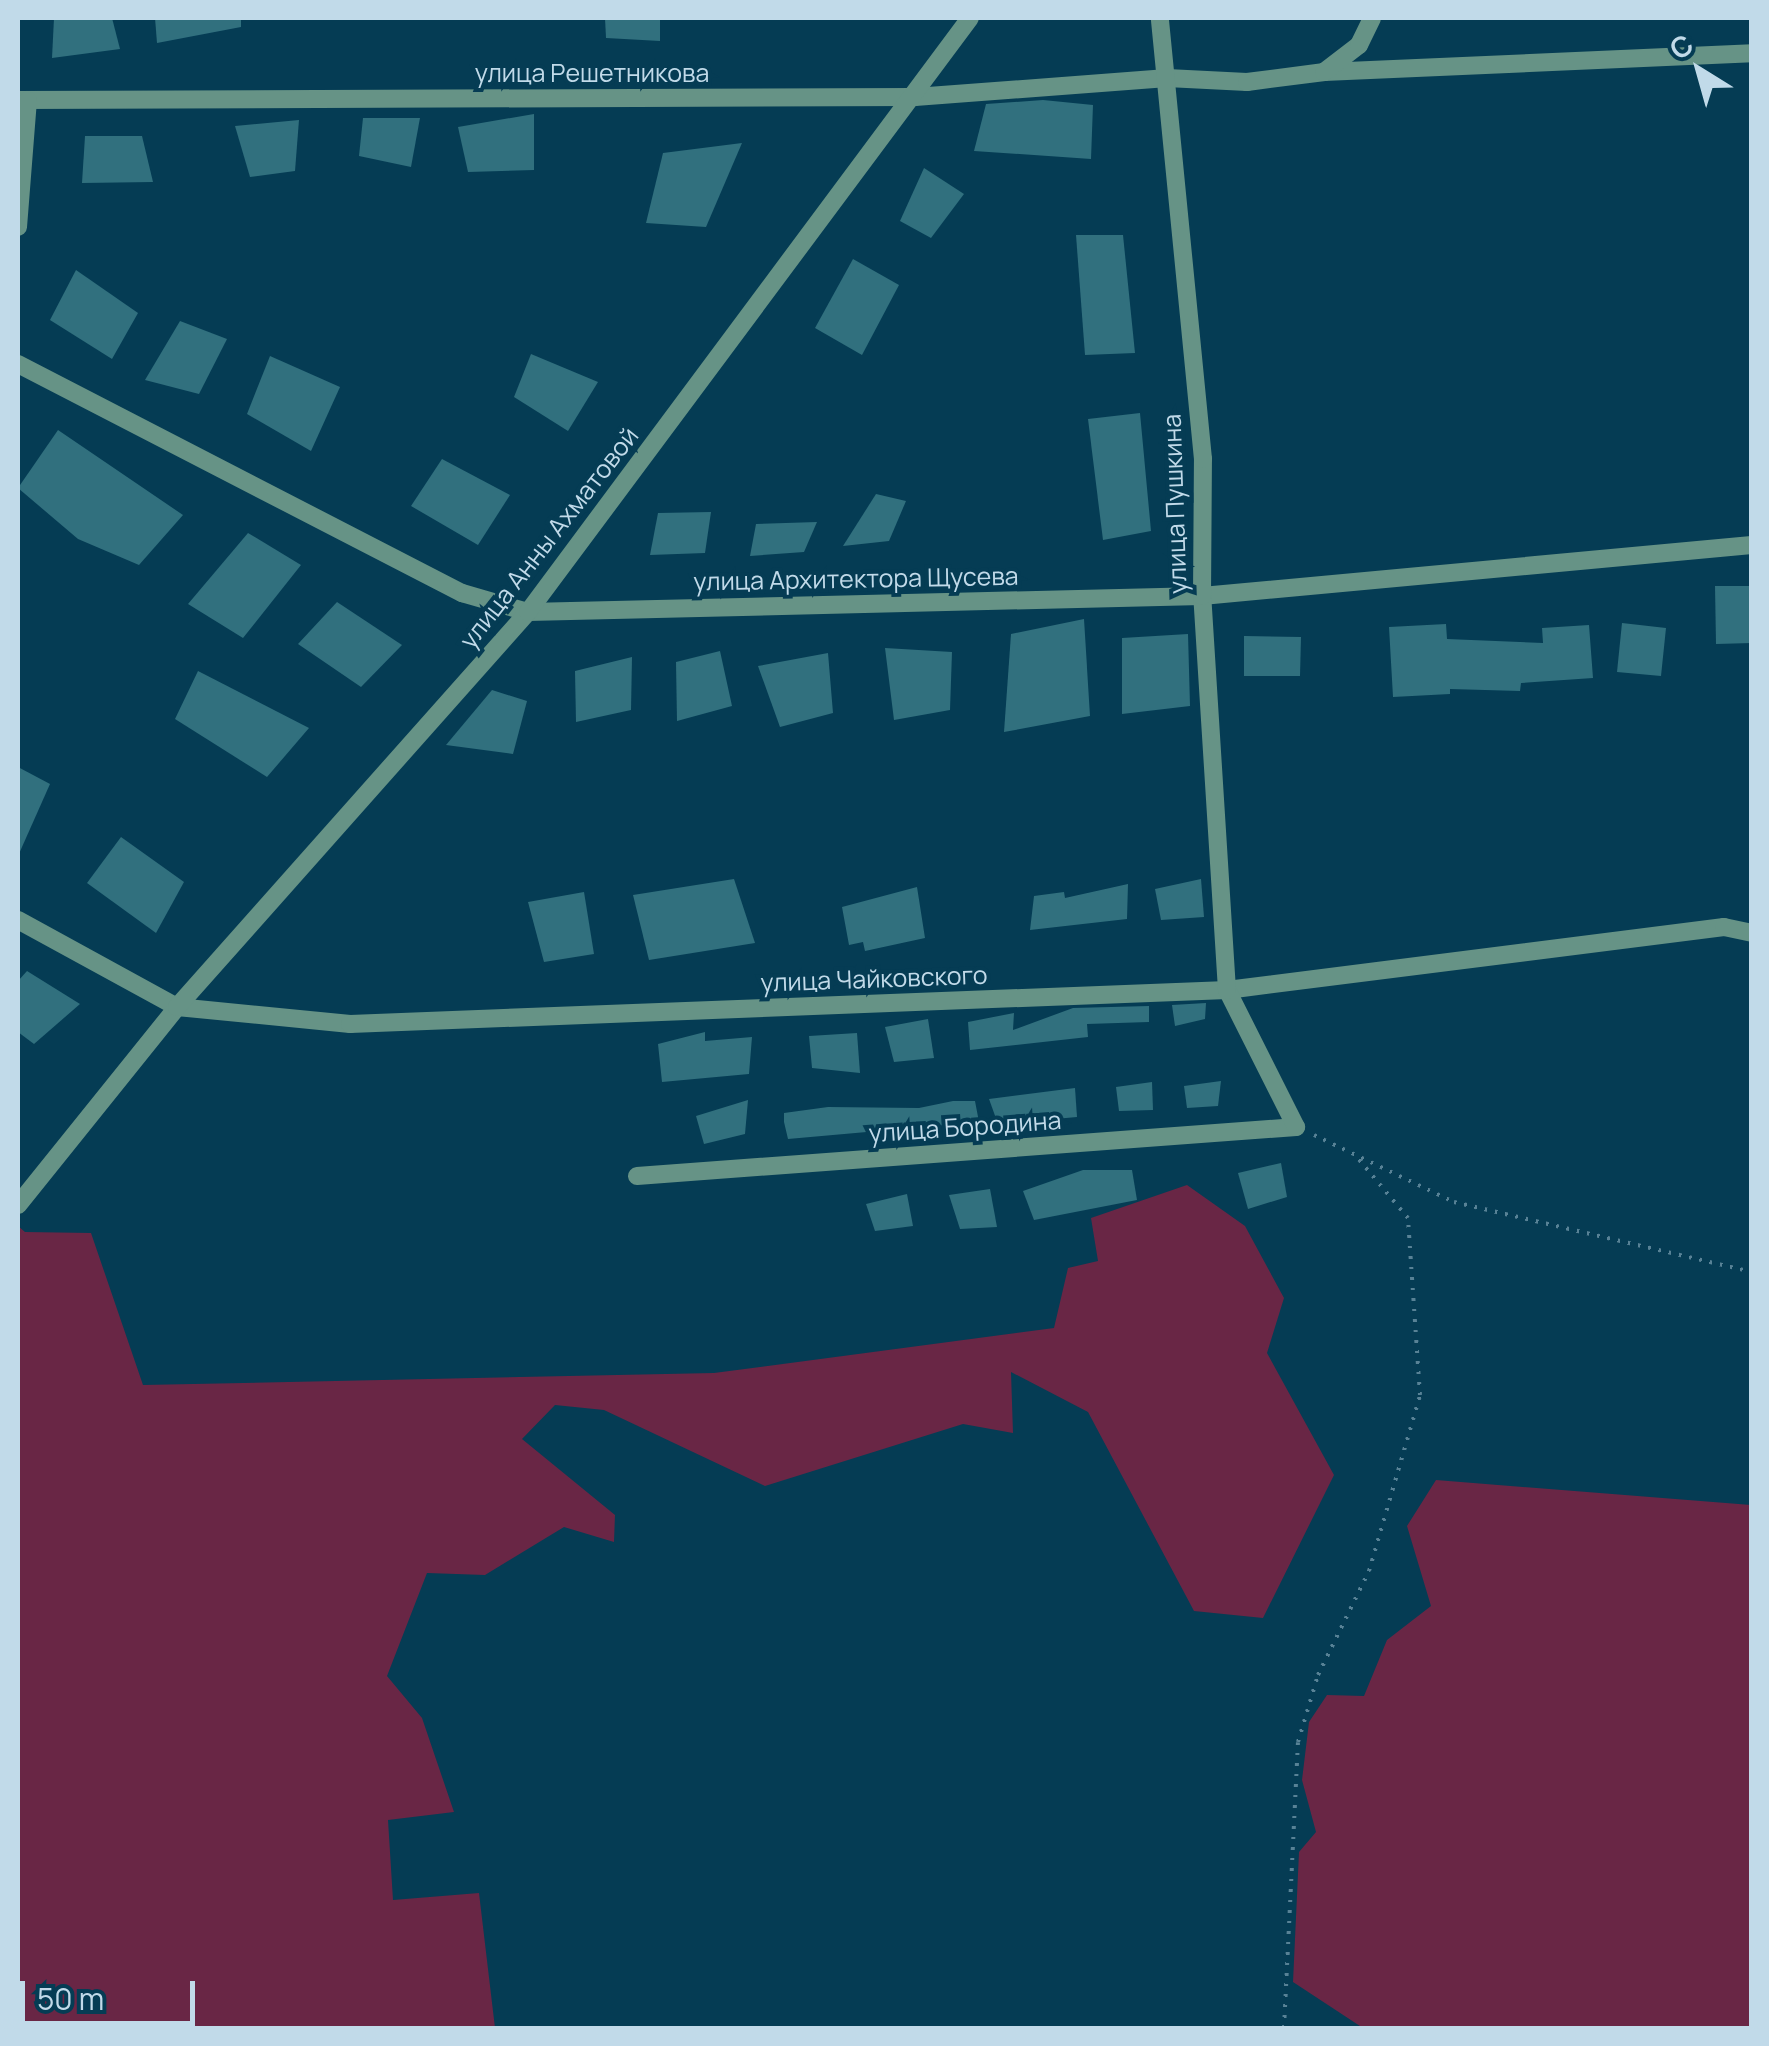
<!DOCTYPE html>
<meta charset="utf-8">
<style>
body{margin:0}
#map{position:relative;width:1769px;height:2046px;overflow:hidden;background:#053c54;font-family:Manrope,sans-serif}
div>[style]{position:absolute}
.green>*{inset:0;background:#692645}
.building>*{inset:0;background:#31707e}
.path>*{height:4px;margin-top:-2px;transform-origin:0;background:repeating-linear-gradient(90deg,#588296 0 2.5px,transparent 0 10.5px)}
.minor>*{height:18px;margin:-9px;padding:0 9px;transform-origin:9px;border-radius:9px;background:#669386}
span{translate:-50% -50%;white-space:nowrap;text-align:center;line-height:1.15;-webkit-text-stroke:8px #053c54;paint-order:stroke}
.street-label{font-size:25px;color:#c1dae9}
.frame{position:absolute;inset:0;border:20px solid #c1dae9;pointer-events:none}
.north{position:absolute;left:1649px;top:20px;width:100px;height:100px;-webkit-text-stroke:8px #053c54;paint-order:stroke;rotate:323deg;font-size:28px;font-weight:700;line-height:40px;text-align:center;color:#c1dae9}
.north::after{content:'';display:block;margin:auto;width:35px;height:45px;background:#c1dae9;clip-path:polygon(50% 0,100% 100%,50% 72%,0 100%)}
.scale{position:absolute;left:20px;top:1981px;width:175px;height:45px;box-sizing:border-box;border:5px solid #c1dae9;border-top:0;padding-left:12px;font-size:30px;line-height:35px;white-space:nowrap;color:#c1dae9;-webkit-text-stroke:8px #053c54;paint-order:stroke}
</style>
<div id="map">
<div class="green">
<i style="clip-path:polygon(1187px 1185px,1245px 1226px,1284px 1298px,1267px 1353px,1334px 1475px,1263px 1618px,1194px 1611px,1088px 1412px,1011px 1372px,1013px 1433px,963px 1424px,765px 1486px,604px 1410px,555px 1405px,522px 1439px,615px 1515px,614px 1542px,564px 1527px,485px 1575px,427px 1573px,387px 1676px,422px 1718px,454px 1812px,388px 1820px,393px 1900px,479px 1893px,495px 2028px,18px 2028px,18px 1226px,25px 1232px,91px 1233px,143px 1385px,714px 1373px,1054px 1328px,1068px 1268px,1098px 1261px,1091px 1218px)"></i>
<i style="clip-path:polygon(1436px 1480px,1751px 1505px,1751px 2028px,1363px 2028px,1293px 1982px,1299px 1852px,1316px 1832px,1302px 1780px,1309px 1722px,1327px 1695px,1364px 1696px,1387px 1640px,1431px 1606px,1407px 1526px)"></i>
</div>
<div class="building">
<i style="clip-path:polygon(54px 18px,112px 18px,120px 49px,52px 58px)"></i>
<i style="clip-path:polygon(155px 18px,241px 18px,241px 27px,157px 43px)"></i>
<i style="clip-path:polygon(605px 18px,660px 18px,660px 41px,606px 38px)"></i>
<i style="clip-path:polygon(1043px 100px,1093px 105px,1091px 159px,974px 151px,986px 104px)"></i>
<i style="clip-path:polygon(534px 114px,534px 170px,468px 172px,458px 127px)"></i>
<i style="clip-path:polygon(363px 118px,420px 118px,411px 167px,359px 156px)"></i>
<i style="clip-path:polygon(299px 120px,295px 171px,250px 177px,235px 126px)"></i>
<i style="clip-path:polygon(85px 136px,142px 136px,153px 182px,82px 183px)"></i>
<i style="clip-path:polygon(742px 143px,706px 227px,646px 223px,663px 153px)"></i>
<i style="clip-path:polygon(924px 168px,964px 194px,931px 238px,900px 221px)"></i>
<i style="clip-path:polygon(1076px 235px,1123px 235px,1135px 353px,1085px 355px)"></i>
<i style="clip-path:polygon(853px 259px,899px 285px,862px 355px,815px 328px)"></i>
<i style="clip-path:polygon(76px 270px,138px 313px,112px 359px,50px 320px)"></i>
<i style="clip-path:polygon(180px 321px,227px 339px,199px 394px,145px 380px)"></i>
<i style="clip-path:polygon(531px 354px,598px 382px,568px 431px,514px 397px)"></i>
<i style="clip-path:polygon(270px 356px,340px 387px,311px 451px,247px 414px)"></i>
<i style="clip-path:polygon(1140px 413px,1151px 531px,1103px 540px,1088px 419px)"></i>
<i style="clip-path:polygon(58px 430px,183px 515px,139px 565px,78px 539px,18px 488px)"></i>
<i style="clip-path:polygon(442px 459px,510px 495px,478px 545px,411px 506px)"></i>
<i style="clip-path:polygon(876px 494px,906px 501px,889px 541px,843px 546px)"></i>
<i style="clip-path:polygon(711px 512px,705px 553px,650px 555px,658px 513px)"></i>
<i style="clip-path:polygon(817px 522px,804px 552px,750px 556px,756px 524px)"></i>
<i style="clip-path:polygon(248px 533px,301px 565px,243px 638px,188px 604px)"></i>
<i style="clip-path:polygon(1715px 586px,1752px 586px,1752px 643px,1716px 644px)"></i>
<i style="clip-path:polygon(337px 602px,402px 645px,361px 687px,298px 644px)"></i>
<i style="clip-path:polygon(1084px 619px,1090px 716px,1004px 732px,1011px 634px)"></i>
<i style="clip-path:polygon(1622px 623px,1666px 628px,1661px 676px,1617px 672px)"></i>
<i style="clip-path:polygon(1446px 624px,1447px 639px,1543px 643px,1542px 628px,1589px 625px,1593px 678px,1521px 683px,1520px 691px,1450px 689px,1450px 694px,1393px 697px,1389px 627px)"></i>
<i style="clip-path:polygon(1188px 634px,1190px 706px,1122px 714px,1122px 638px)"></i>
<i style="clip-path:polygon(1244px 636px,1301px 637px,1300px 676px,1244px 676px)"></i>
<i style="clip-path:polygon(885px 648px,952px 652px,950px 710px,894px 720px)"></i>
<i style="clip-path:polygon(720px 651px,732px 706px,677px 721px,676px 662px)"></i>
<i style="clip-path:polygon(828px 653px,833px 713px,780px 727px,758px 666px)"></i>
<i style="clip-path:polygon(632px 657px,631px 710px,576px 722px,575px 671px)"></i>
<i style="clip-path:polygon(198px 671px,309px 728px,267px 777px,175px 719px)"></i>
<i style="clip-path:polygon(492px 690px,527px 701px,513px 754px,446px 745px)"></i>
<i style="clip-path:polygon(18px 767px,50px 784px,18px 856px)"></i>
<i style="clip-path:polygon(121px 837px,184px 882px,156px 933px,87px 883px)"></i>
<i style="clip-path:polygon(734px 879px,755px 943px,649px 960px,633px 895px)"></i>
<i style="clip-path:polygon(1201px 879px,1204px 917px,1161px 920px,1155px 889px)"></i>
<i style="clip-path:polygon(1128px 884px,1127px 919px,1030px 930px,1034px 896px,1064px 892px,1065px 898px)"></i>
<i style="clip-path:polygon(917px 887px,925px 938px,865px 951px,863px 942px,849px 945px,842px 907px)"></i>
<i style="clip-path:polygon(584px 892px,594px 954px,544px 962px,528px 902px)"></i>
<i style="clip-path:polygon(27px 971px,80px 1004px,34px 1044px,18px 1032px,18px 981px)"></i>
<i style="clip-path:polygon(1206px 1003px,1205px 1019px,1175px 1026px,1172px 1005px)"></i>
<i style="clip-path:polygon(1149px 1006px,1149px 1022px,1087px 1024px,1088px 1037px,970px 1050px,968px 1022px,1014px 1013px,1013px 1030px,1073px 1008px)"></i>
<i style="clip-path:polygon(928px 1019px,934px 1058px,894px 1062px,885px 1027px)"></i>
<i style="clip-path:polygon(705px 1032px,705px 1041px,752px 1037px,749px 1074px,662px 1082px,658px 1044px)"></i>
<i style="clip-path:polygon(857px 1033px,860px 1073px,812px 1068px,809px 1036px)"></i>
<i style="clip-path:polygon(1221px 1081px,1218px 1106px,1187px 1108px,1184px 1086px)"></i>
<i style="clip-path:polygon(1152px 1082px,1153px 1110px,1119px 1111px,1116px 1087px)"></i>
<i style="clip-path:polygon(1075px 1088px,1077px 1117px,998px 1124px,989px 1099px)"></i>
<i style="clip-path:polygon(748px 1100px,745px 1134px,704px 1144px,696px 1116px)"></i>
<i style="clip-path:polygon(953px 1101px,975px 1101px,979px 1122px,788px 1139px,784px 1122px,784px 1113px,828px 1107px,919px 1108px)"></i>
<i style="clip-path:polygon(1281px 1163px,1287px 1197px,1248px 1209px,1238px 1173px)"></i>
<i style="clip-path:polygon(1083px 1170px,1132px 1170px,1137px 1200px,1034px 1220px,1023px 1191px)"></i>
<i style="clip-path:polygon(990px 1189px,997px 1227px,960px 1229px,949px 1195px)"></i>
<i style="clip-path:polygon(907px 1194px,913px 1226px,875px 1231px,866px 1204px)"></i>
</div>
<div class="path">
<i style="left:1314px;top:1135px;width:155px;rotate:25.6deg"></i>
<i style="left:1454px;top:1202px;width:306px;rotate:13.2deg"></i>
<i style="left:1284px;top:2028px;width:286px;rotate:-87.2deg"></i>
<i style="left:1298px;top:1742px;width:70px;rotate:-73.4deg"></i>
<i style="left:1318px;top:1675px;width:116px;rotate:-63.9deg"></i>
<i style="left:1369px;top:1571px;width:183px;rotate:-73.8deg"></i>
<i style="left:1420px;top:1395px;width:177px;rotate:-93.9deg"></i>
<i style="left:1408px;top:1218px;width:81px;rotate:-130deg"></i>
</div>
<div class="minor">
<i style="left:1324px;top:72px;width:428px;rotate:-2.5deg"></i>
<i style="left:18px;top:100px;width:897px;rotate:-0.19deg"></i>
<i style="left:915px;top:97px;width:253px;rotate:-4.3deg"></i>
<i style="left:1167px;top:78px;width:80px;rotate:2.9deg"></i>
<i style="left:1247px;top:82px;width:78px;rotate:-7.4deg"></i>
<i style="left:1324px;top:72px;width:44px;rotate:-37.6deg"></i>
<i style="left:1359px;top:45px;width:30px;rotate:-64deg"></i>
<i style="left:18px;top:227px;width:127px;rotate:-85.5deg"></i>
<i style="left:18px;top:364px;width:500px;rotate:27.3deg"></i>
<i style="left:462px;top:593px;width:69px;rotate:16.1deg"></i>
<i style="left:528px;top:612px;width:674px;rotate:-1.36deg"></i>
<i style="left:1202px;top:596px;width:552px;rotate:-5.3deg"></i>
<i style="left:18px;top:920px;width:181px;rotate:28.7deg"></i>
<i style="left:177px;top:1007px;width:174px;rotate:5.6deg"></i>
<i style="left:350px;top:1024px;width:878px;rotate:-2.22deg"></i>
<i style="left:1227px;top:990px;width:501px;rotate:-7.22deg"></i>
<i style="left:1724px;top:927px;width:29px;rotate:12deg"></i>
<i style="left:637px;top:1176px;width:661px;rotate:-4.25deg"></i>
<i style="left:1296px;top:1127px;width:153px;rotate:-116.7deg"></i>
<i style="left:1227px;top:990px;width:395px;rotate:-93.6deg"></i>
<i style="left:1202px;top:596px;width:137px;rotate:-89.6deg"></i>
<i style="left:1203px;top:459px;width:443px;rotate:-95.6deg"></i>
<i style="left:18px;top:1205px;width:254px;rotate:-51.2deg"></i>
<i style="left:177px;top:1007px;width:528px;rotate:-48.38deg"></i>
<i style="left:528px;top:612px;width:740px;rotate:-53.35deg"></i>
</div>
<div class="street-label">
<span style="left:592px;top:73px">улица Решетникова</span>
<span style="left:1175px;top:504px;rotate:-92deg">улица Пушкина</span>
<span style="left:549px;top:538px;rotate:-52deg">улица Анны Ахматовой</span>
<span style="left:856px;top:579px;rotate:-1deg">улица Архитектора Щусева</span>
<span style="left:874px;top:979px;rotate:-2deg">улица Чайковского</span>
<span style="left:965px;top:1127px;rotate:-4deg">улица Бородина</span>
</div>
<div class="frame"></div>
<div class="north">С</div>
<div class="scale">50 m</div>
</div>
